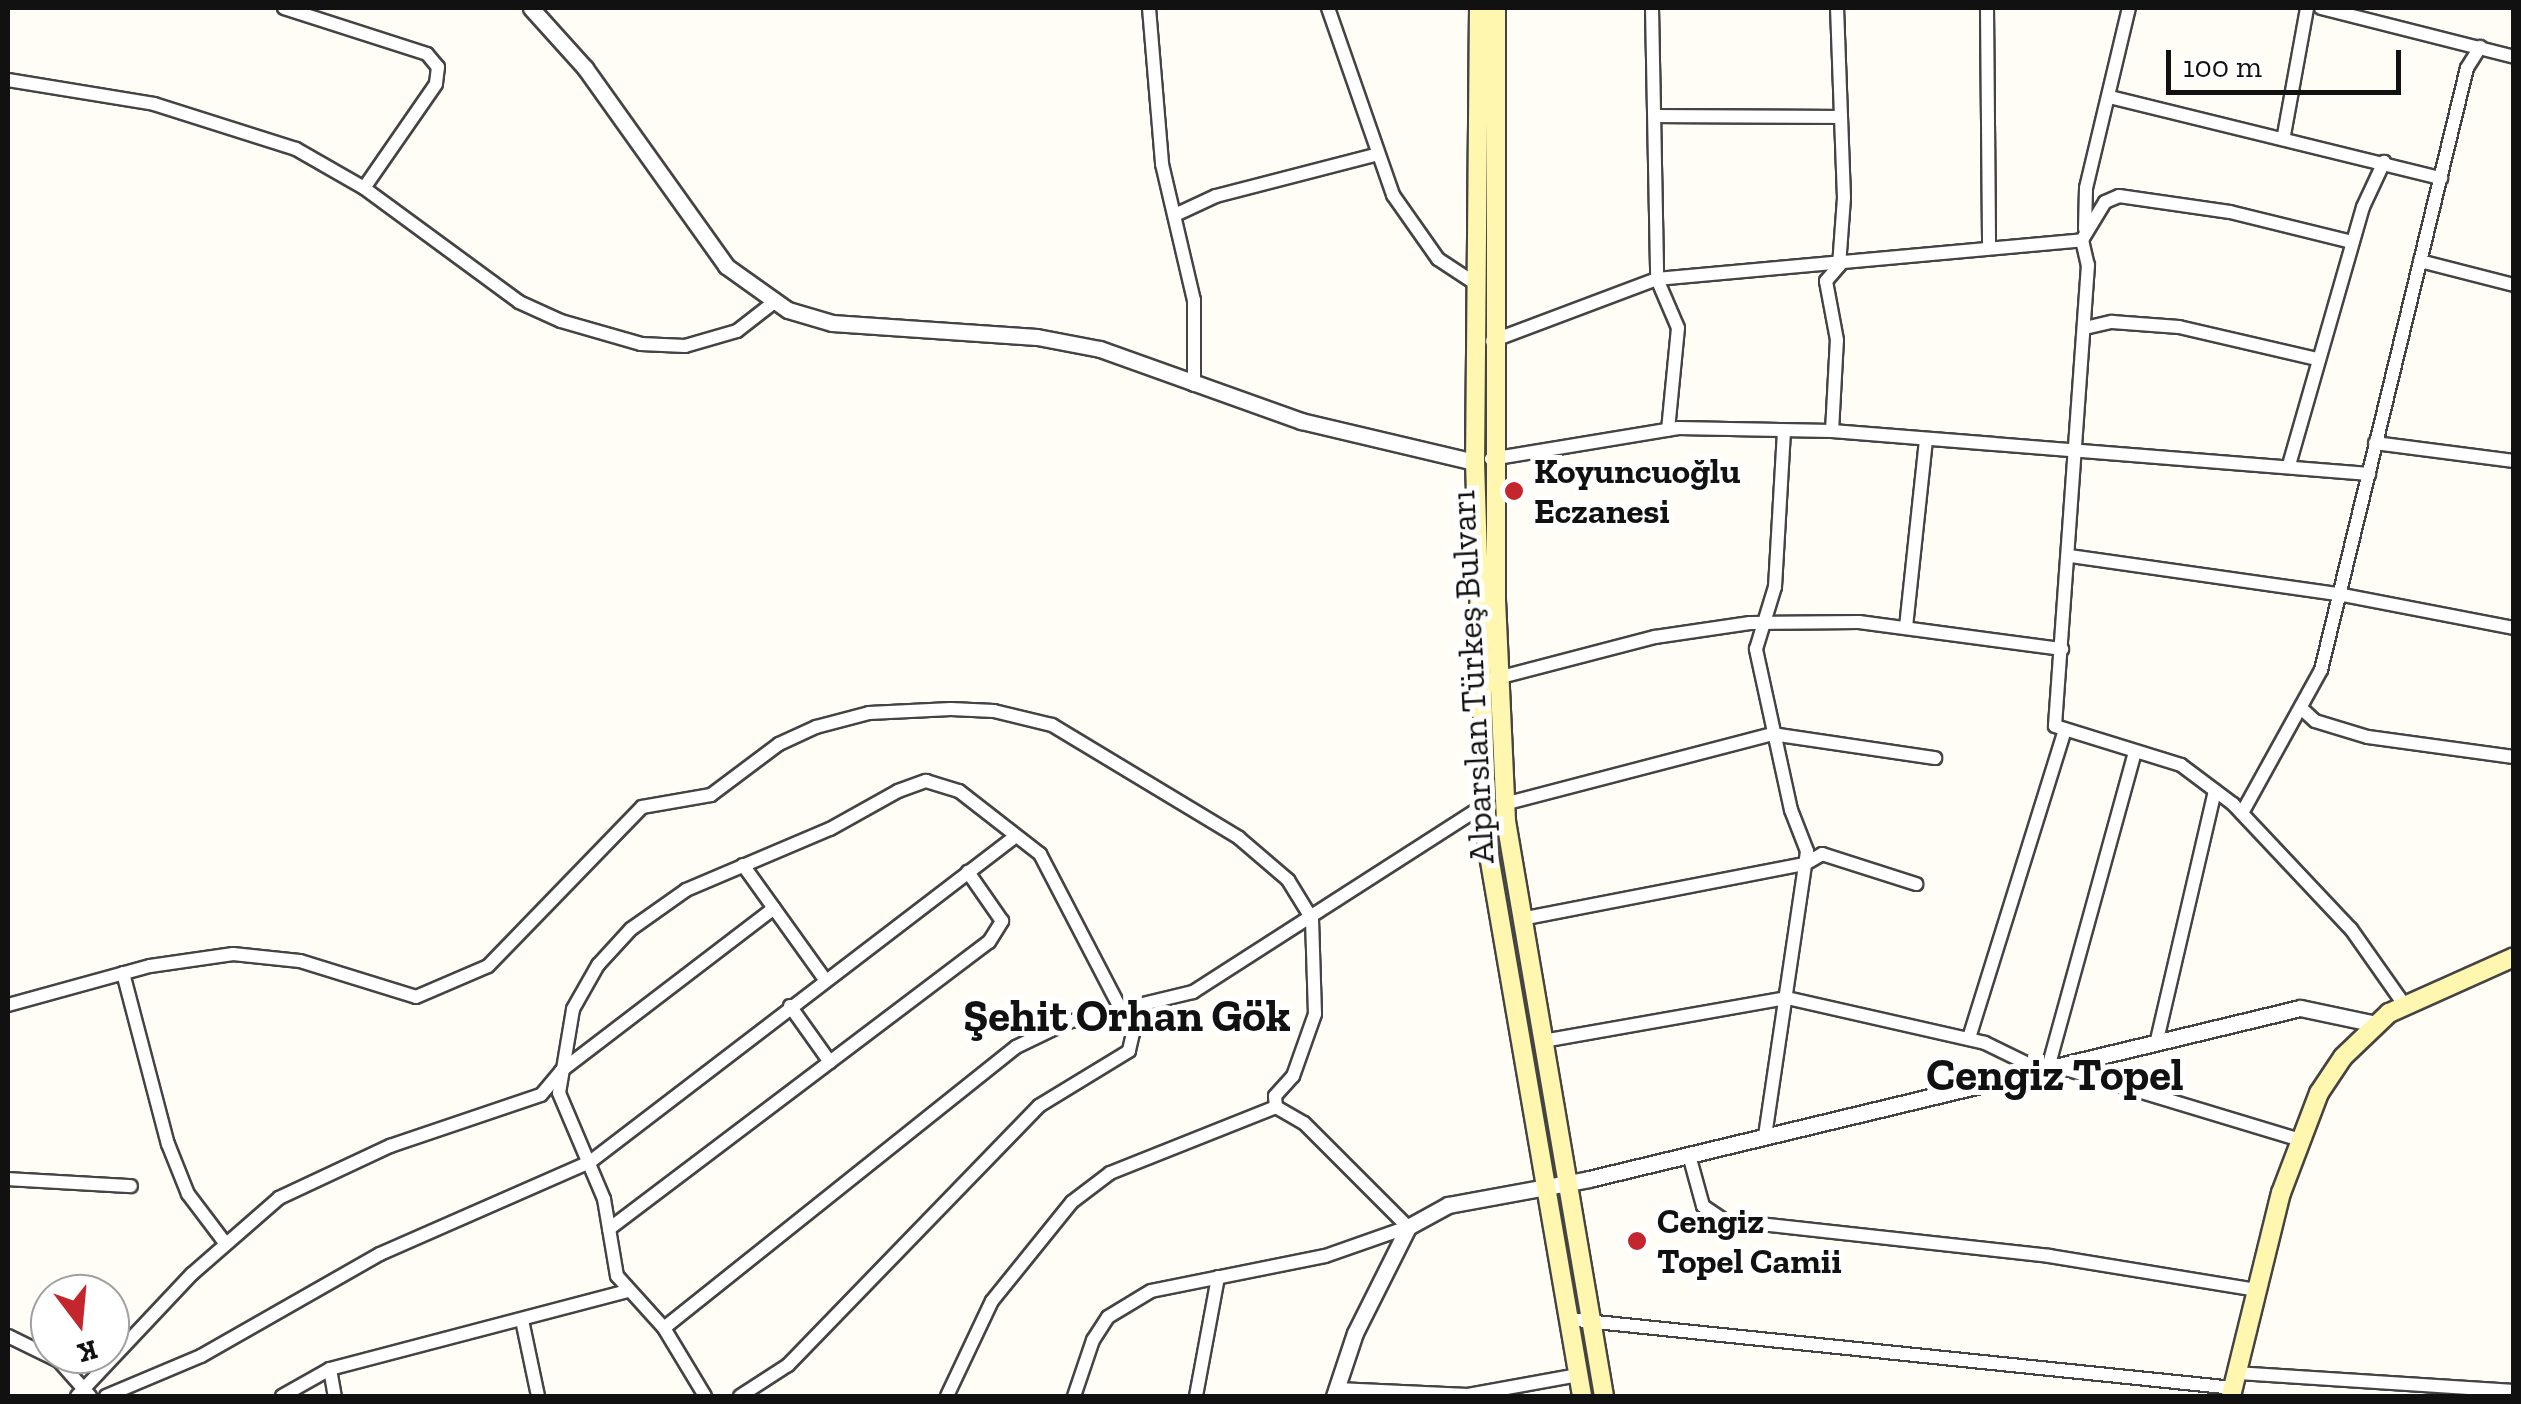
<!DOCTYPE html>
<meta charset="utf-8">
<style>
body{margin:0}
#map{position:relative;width:2521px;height:1404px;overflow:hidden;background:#fffdf5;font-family:"Zilla Slab",serif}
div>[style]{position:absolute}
.roads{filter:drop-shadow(2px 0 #444) drop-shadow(-2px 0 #444) drop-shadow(0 2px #444) drop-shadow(0 -2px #444)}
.minor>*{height:12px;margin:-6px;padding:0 6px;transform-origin:6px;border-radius:6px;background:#fff}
.tertiary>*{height:15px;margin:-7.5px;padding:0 7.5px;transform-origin:7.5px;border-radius:7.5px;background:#fff}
.secondary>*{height:18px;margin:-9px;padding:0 9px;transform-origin:9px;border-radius:9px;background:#fff6b0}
.dots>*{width:28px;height:28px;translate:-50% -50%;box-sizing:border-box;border:5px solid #fff;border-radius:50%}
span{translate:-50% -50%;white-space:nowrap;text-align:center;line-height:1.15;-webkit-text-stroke:10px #fff;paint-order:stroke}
.poi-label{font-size:35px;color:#111;font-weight:700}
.left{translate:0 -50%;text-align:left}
.street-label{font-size:35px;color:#111}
.district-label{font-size:45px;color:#111;font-weight:700}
.frame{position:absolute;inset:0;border:10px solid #111;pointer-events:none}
.north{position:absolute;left:30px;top:1274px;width:100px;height:100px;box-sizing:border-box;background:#fff;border:2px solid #a0a0a0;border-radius:50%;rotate:164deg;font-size:28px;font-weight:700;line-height:40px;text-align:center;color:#111}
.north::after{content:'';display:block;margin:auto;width:35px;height:45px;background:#c4262e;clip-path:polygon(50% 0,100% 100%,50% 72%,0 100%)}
.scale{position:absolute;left:2166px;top:50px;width:235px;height:45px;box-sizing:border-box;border:5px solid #111;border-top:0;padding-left:12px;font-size:30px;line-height:35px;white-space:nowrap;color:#111;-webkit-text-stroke:8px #fff;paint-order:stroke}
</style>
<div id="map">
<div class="roads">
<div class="minor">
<i style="left:284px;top:8px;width:150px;rotate:17.8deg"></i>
<i style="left:427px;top:54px;width:17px;rotate:50deg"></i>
<i style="left:438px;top:67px;width:17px;rotate:97deg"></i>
<i style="left:436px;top:84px;width:126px;rotate:124.7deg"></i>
<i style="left:1149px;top:8px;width:157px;rotate:85.2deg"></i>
<i style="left:1162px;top:164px;width:140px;rotate:76.8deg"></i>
<i style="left:1194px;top:300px;width:85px;rotate:90deg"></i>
<i style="left:1328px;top:8px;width:198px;rotate:70.8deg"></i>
<i style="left:1393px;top:195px;width:78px;rotate:54.9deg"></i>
<i style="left:1438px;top:259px;width:45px;rotate:33.3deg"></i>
<i style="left:1652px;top:8px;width:271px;rotate:88.9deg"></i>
<i style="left:1657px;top:279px;width:53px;rotate:66.8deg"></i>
<i style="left:1678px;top:328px;width:102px;rotate:95.6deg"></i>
<i style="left:1987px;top:8px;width:239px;rotate:89.5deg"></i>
<i style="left:2321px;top:8px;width:199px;rotate:14.2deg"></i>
<i style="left:8px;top:80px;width:148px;rotate:9.3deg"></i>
<i style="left:154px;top:104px;width:149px;rotate:17.6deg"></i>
<i style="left:296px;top:149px;width:78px;rotate:29.8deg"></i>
<i style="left:364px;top:188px;width:192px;rotate:36.3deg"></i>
<i style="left:519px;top:302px;width:46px;rotate:24.3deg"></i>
<i style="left:561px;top:321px;width:83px;rotate:16deg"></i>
<i style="left:641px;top:344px;width:44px;rotate:2.6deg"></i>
<i style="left:685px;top:346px;width:54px;rotate:-16.1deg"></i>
<i style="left:737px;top:331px;width:46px;rotate:-37.9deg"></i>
<i style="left:2110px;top:97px;width:341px;rotate:13.8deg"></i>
<i style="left:1655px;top:116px;width:186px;rotate:0.3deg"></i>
<i style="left:2284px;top:135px;width:129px;rotate:-79.7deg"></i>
<i style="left:1175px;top:215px;width:45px;rotate:-24.9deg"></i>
<i style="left:1216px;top:196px;width:167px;rotate:-14.5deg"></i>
<i style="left:2085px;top:229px;width:41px;rotate:-88.6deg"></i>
<i style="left:2086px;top:188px;width:185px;rotate:-76.6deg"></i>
<i style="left:2082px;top:240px;width:26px;rotate:77deg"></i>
<i style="left:2088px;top:265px;width:462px;rotate:94.1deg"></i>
<i style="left:2055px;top:726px;width:132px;rotate:17.2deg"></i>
<i style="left:2181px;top:765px;width:65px;rotate:36.9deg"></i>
<i style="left:2233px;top:804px;width:172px;rotate:46.7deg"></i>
<i style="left:2351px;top:929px;width:90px;rotate:54.9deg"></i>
<i style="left:2420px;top:261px;width:97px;rotate:14.3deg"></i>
<i style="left:2085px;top:328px;width:28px;rotate:-13deg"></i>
<i style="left:2112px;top:322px;width:67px;rotate:4.3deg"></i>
<i style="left:2179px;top:327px;width:141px;rotate:13.1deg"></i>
<i style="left:1492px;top:341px;width:176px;rotate:-20.6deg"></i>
<i style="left:1657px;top:279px;width:427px;rotate:-5.2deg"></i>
<i style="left:2082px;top:240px;width:44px;rotate:-58.8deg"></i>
<i style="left:2105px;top:202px;width:15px;rotate:-23deg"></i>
<i style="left:2119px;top:196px;width:112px;rotate:8.2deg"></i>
<i style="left:2230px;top:212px;width:126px;rotate:13.8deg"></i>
<i style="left:1832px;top:431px;width:91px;rotate:-86.9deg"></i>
<i style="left:1837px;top:340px;width:60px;rotate:-100.6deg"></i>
<i style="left:1826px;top:281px;width:20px;rotate:-49deg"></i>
<i style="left:1839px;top:266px;width:68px;rotate:-85.8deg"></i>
<i style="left:1844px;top:198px;width:190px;rotate:-92.1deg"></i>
<i style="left:2375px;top:443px;width:140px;rotate:7.4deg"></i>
<i style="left:1491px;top:459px;width:190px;rotate:-9.4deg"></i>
<i style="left:1678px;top:428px;width:154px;rotate:1.1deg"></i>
<i style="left:1832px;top:431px;width:539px;rotate:4.58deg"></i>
<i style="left:2289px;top:465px;width:268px;rotate:-74deg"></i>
<i style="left:2363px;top:207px;width:50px;rotate:-65deg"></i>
<i style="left:2070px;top:556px;width:276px;rotate:8.1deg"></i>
<i style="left:2343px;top:595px;width:174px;rotate:10.9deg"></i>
<i style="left:1906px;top:627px;width:188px;rotate:-83.9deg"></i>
<i style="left:1482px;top:682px;width:179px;rotate:-14.6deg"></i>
<i style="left:1655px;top:637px;width:96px;rotate:-8.4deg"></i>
<i style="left:1750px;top:623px;width:109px;rotate:-0.5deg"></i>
<i style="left:1859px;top:622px;width:205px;rotate:7.6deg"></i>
<i style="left:2301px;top:708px;width:19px;rotate:43deg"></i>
<i style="left:2315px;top:721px;width:55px;rotate:16.8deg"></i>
<i style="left:2368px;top:737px;width:147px;rotate:7.8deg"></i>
<i style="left:2135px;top:752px;width:324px;rotate:105.4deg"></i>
<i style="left:2049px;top:1064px;width:260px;rotate:16.8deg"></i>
<i style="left:1504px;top:804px;width:277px;rotate:-14.6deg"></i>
<i style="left:1772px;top:734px;width:165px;rotate:8.4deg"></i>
<i style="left:2242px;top:813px;width:163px;rotate:-61.1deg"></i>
<i style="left:2321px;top:670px;width:619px;rotate:-76.37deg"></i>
<i style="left:2467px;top:68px;width:25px;rotate:-58deg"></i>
<i style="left:743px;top:865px;width:139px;rotate:54.4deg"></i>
<i style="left:1521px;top:919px;width:289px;rotate:-11deg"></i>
<i style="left:1805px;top:864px;width:20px;rotate:-30deg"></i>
<i style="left:1822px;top:854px;width:99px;rotate:17.7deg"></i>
<i style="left:123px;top:973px;width:177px;rotate:75.3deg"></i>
<i style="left:168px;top:1144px;width:54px;rotate:68.2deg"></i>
<i style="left:188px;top:1194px;width:61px;rotate:52.9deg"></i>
<i style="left:8px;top:1005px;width:147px;rotate:-15.4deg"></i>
<i style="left:150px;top:966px;width:84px;rotate:-8.2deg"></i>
<i style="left:233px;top:954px;width:67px;rotate:6deg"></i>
<i style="left:300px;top:961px;width:121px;rotate:17.2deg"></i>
<i style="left:416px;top:997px;width:78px;rotate:-23.3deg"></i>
<i style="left:488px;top:966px;width:221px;rotate:-45.9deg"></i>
<i style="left:642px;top:807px;width:70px;rotate:-9.9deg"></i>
<i style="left:711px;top:795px;width:85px;rotate:-36.9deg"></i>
<i style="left:779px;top:744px;width:41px;rotate:-24.7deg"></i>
<i style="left:816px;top:727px;width:55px;rotate:-14.8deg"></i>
<i style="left:869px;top:713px;width:82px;rotate:-2.8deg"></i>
<i style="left:951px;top:709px;width:43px;rotate:2.7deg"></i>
<i style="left:994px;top:711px;width:60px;rotate:13.6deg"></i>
<i style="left:1052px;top:725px;width:218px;rotate:31.1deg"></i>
<i style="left:1239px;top:838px;width:65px;rotate:40.6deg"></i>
<i style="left:1288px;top:880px;width:46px;rotate:58.4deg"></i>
<i style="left:1312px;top:919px;width:95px;rotate:88.2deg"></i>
<i style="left:1315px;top:1014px;width:66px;rotate:109.5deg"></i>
<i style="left:1293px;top:1076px;width:27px;rotate:132deg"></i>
<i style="left:1275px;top:1096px;width:11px;rotate:85deg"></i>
<i style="left:1276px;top:1107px;width:32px;rotate:30deg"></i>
<i style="left:1304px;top:1123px;width:147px;rotate:45deg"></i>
<i style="left:1408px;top:1227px;width:88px;rotate:160.7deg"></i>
<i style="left:1325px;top:1256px;width:177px;rotate:168.6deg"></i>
<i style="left:1151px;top:1291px;width:50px;rotate:148.8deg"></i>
<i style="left:1108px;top:1317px;width:27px;rotate:123deg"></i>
<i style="left:1093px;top:1340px;width:59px;rotate:108.7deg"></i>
<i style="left:790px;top:1006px;width:69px;rotate:54.5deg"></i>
<i style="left:1969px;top:1038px;width:323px;rotate:-72.7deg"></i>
<i style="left:2157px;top:1040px;width:256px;rotate:-76.9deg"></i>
<i style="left:1543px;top:1041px;width:248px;rotate:-10deg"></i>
<i style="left:1787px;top:998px;width:203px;rotate:12.8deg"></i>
<i style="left:1985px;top:1043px;width:57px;rotate:26.1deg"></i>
<i style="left:1765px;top:1136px;width:288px;rotate:-81.6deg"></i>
<i style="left:1807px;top:851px;width:44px;rotate:-111.3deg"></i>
<i style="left:1791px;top:810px;width:165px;rotate:-102.3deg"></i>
<i style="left:1756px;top:649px;width:65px;rotate:-73deg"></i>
<i style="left:1775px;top:587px;width:155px;rotate:-86.7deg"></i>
<i style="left:1689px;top:1155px;width:53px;rotate:74.6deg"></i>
<i style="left:1703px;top:1206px;width:25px;rotate:34deg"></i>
<i style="left:1724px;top:1220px;width:327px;rotate:6.3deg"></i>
<i style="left:2049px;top:1256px;width:210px;rotate:9.3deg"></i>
<i style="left:8px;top:1179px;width:123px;rotate:3.3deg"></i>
<i style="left:609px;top:1229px;width:476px;rotate:-37.1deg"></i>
<i style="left:989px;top:942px;width:25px;rotate:-58deg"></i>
<i style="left:1002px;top:921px;width:60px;rotate:-124.8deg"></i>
<i style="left:1567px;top:1319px;width:670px;rotate:5.91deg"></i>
<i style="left:522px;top:1320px;width:78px;rotate:78.1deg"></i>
<i style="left:664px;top:1328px;width:450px;rotate:-38.6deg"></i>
<i style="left:1016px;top:1047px;width:58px;rotate:-25.7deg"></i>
<i style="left:1068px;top:1022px;width:129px;rotate:-13.5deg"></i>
<i style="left:1193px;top:992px;width:348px;rotate:-32.7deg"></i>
<i style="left:8px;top:1336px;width:57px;rotate:26.1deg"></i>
<i style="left:59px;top:1361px;width:47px;rotate:48.5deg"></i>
<i style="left:330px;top:1369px;width:27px;rotate:80deg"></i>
<i style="left:2237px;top:1373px;width:276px;rotate:3.7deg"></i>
<i style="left:1337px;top:1389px;width:131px;rotate:2.6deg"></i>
<i style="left:1468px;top:1395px;width:112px;rotate:-10.3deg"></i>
<i style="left:77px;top:1396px;width:168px;rotate:-46.7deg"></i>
<i style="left:192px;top:1274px;width:116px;rotate:-41.1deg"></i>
<i style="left:279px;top:1198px;width:123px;rotate:-25.1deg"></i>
<i style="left:390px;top:1146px;width:159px;rotate:-18.7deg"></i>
<i style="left:541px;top:1095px;width:31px;rotate:-50deg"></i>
<i style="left:561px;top:1071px;width:268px;rotate:-37.4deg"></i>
<i style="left:106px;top:1396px;width:103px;rotate:-22.8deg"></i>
<i style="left:201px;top:1356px;width:206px;rotate:-29.7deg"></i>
<i style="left:380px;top:1254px;width:229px;rotate:-23.7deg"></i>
<i style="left:590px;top:1162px;width:536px;rotate:-37.43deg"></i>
<i style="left:282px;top:1396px;width:55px;rotate:-29.4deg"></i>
<i style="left:330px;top:1369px;width:307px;rotate:-14.7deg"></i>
<i style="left:705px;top:1396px;width:79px;rotate:-121.1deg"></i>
<i style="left:664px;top:1328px;width:70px;rotate:-132.1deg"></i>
<i style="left:617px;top:1276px;width:78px;rotate:-99.6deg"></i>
<i style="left:604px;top:1199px;width:115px;rotate:-113deg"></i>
<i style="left:559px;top:1093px;width:85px;rotate:-80.5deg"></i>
<i style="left:573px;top:1009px;width:51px;rotate:-60.4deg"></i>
<i style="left:598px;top:965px;width:49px;rotate:-47.5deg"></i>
<i style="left:631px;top:929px;width:67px;rotate:-35.3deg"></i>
<i style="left:686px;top:890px;width:156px;rotate:-23deg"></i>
<i style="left:830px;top:829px;width:78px;rotate:-29.2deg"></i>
<i style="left:898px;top:791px;width:30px;rotate:-20deg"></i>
<i style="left:926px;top:781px;width:34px;rotate:17deg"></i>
<i style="left:959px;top:791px;width:103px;rotate:37.9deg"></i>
<i style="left:1040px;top:854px;width:202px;rotate:62.5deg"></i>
<i style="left:1133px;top:1033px;width:18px;rotate:103deg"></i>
<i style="left:1129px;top:1051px;width:105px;rotate:148.6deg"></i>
<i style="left:1039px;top:1106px;width:361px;rotate:134.1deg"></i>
<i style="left:788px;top:1365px;width:57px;rotate:147.1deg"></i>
<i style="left:947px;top:1396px;width:105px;rotate:-64.7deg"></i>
<i style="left:992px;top:1301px;width:127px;rotate:-51.1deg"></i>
<i style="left:1072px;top:1202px;width:48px;rotate:-37.3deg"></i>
<i style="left:1110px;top:1173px;width:179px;rotate:-21.7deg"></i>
<i style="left:1196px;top:1396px;width:121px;rotate:-79.5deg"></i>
</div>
<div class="tertiary">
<i style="left:531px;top:8px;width:81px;rotate:48deg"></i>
<i style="left:585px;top:68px;width:243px;rotate:54.5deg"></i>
<i style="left:726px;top:266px;width:76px;rotate:35.4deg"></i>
<i style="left:788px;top:310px;width:46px;rotate:16.5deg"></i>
<i style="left:832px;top:323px;width:205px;rotate:3.9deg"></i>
<i style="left:1037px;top:337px;width:64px;rotate:10.8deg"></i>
<i style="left:1100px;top:349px;width:214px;rotate:19.7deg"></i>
<i style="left:1301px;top:421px;width:179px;rotate:13.3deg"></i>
<i style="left:1334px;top:1396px;width:66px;rotate:-71.6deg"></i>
<i style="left:1355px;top:1333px;width:119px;rotate:-63.4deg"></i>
<i style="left:1408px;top:1227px;width:46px;rotate:-28.8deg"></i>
<i style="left:1448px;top:1205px;width:143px;rotate:-10.4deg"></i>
<i style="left:1589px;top:1179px;width:731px;rotate:-13.52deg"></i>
<i style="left:2300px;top:1008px;width:78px;rotate:11.9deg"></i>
</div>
<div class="secondary">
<i style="left:1479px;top:8px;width:454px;rotate:90.5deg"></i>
<i style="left:1475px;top:462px;width:382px;rotate:88.2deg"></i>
<i style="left:1487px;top:844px;width:560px;rotate:80.23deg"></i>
<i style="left:1496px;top:8px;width:592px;rotate:90deg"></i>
<i style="left:1496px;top:600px;width:221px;rotate:87.4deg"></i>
<i style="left:1506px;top:821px;width:583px;rotate:80.33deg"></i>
<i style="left:2231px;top:1396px;width:209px;rotate:-76.2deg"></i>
<i style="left:2281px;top:1193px;width:107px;rotate:-69.2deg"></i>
<i style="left:2319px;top:1093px;width:43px;rotate:-56.3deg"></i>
<i style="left:2343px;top:1057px;width:64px;rotate:-43.7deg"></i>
<i style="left:2389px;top:1013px;width:137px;rotate:-24.1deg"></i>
</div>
</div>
<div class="dots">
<i style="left:1514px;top:491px;background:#c4262e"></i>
<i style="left:1637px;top:1241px;background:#c4262e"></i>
</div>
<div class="poi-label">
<span class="left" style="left:1534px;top:491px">Koyuncuoğlu<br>Eczanesi</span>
<span class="left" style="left:1657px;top:1241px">Cengiz<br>Topel Camii</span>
</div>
<div class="street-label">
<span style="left:1472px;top:677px;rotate:-93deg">Alparslan Türkeş Bulvarı</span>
</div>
<div class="district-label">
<span style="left:1127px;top:1017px">Şehit Orhan Gök</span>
<span style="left:2055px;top:1076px">Cengiz Topel</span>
</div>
<div class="frame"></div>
<div class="north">K</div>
<div class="scale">100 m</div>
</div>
